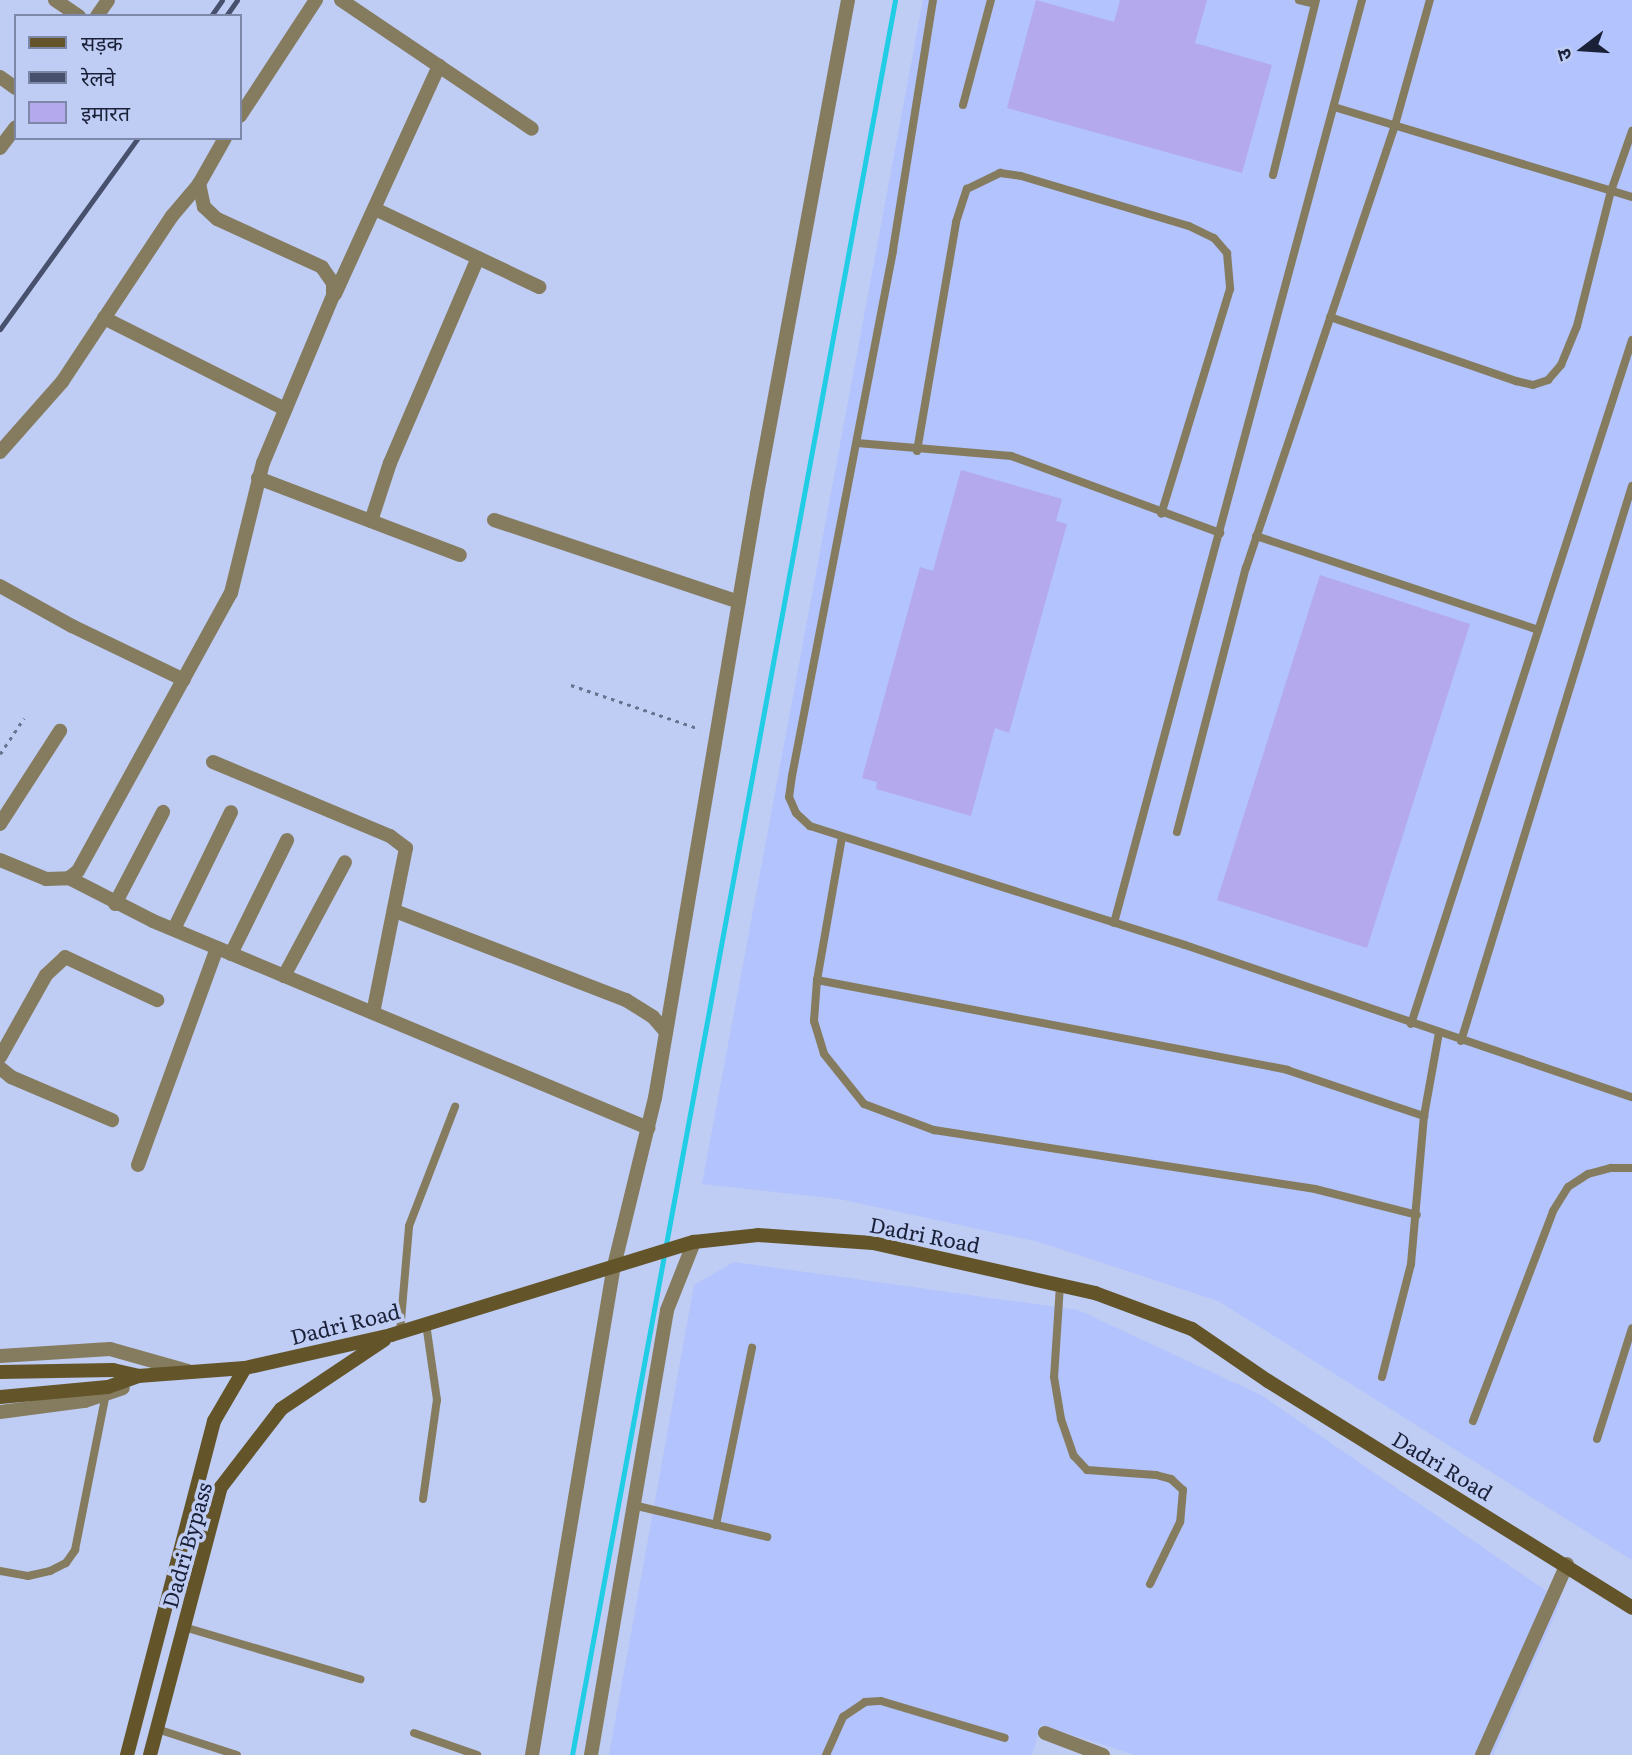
<!DOCTYPE html>
<meta charset="utf-8">
<style>
body{margin:0}
#map{position:relative;width:1632px;height:1755px;overflow:hidden;background:#bfccf3;font-family:Literata,"Noto Sans Devanagari",serif}
div>[style]{position:absolute}
.built>*{inset:0;background:#b2c3fd}
.stream>*{height:5px;margin:-2.5px;padding:0 2.5px;transform-origin:2.5px;border-radius:2.5px;background:#21cce5}
.building>*{inset:0;background:#b4a9ec}
.path>*{height:2.5px;margin-top:-1.25px;transform-origin:0;background:repeating-linear-gradient(90deg,#687291 0 3.5px,transparent 0 8.5px)}
.lane>*{height:8px;margin:-4px;padding:0 4px;transform-origin:4px;border-radius:4px;background:#857c5f}
.street>*{height:14px;margin:-7px;padding:0 7px;transform-origin:7px;border-radius:7px;background:#857c5f}
.secondary>*{height:14px;margin:-7px;padding:0 7px;transform-origin:7px;border-radius:7px;background:#635529}
.rail>*{height:5px;margin:-2.5px;padding:0 2.5px;transform-origin:2.5px;border-radius:2.5px;background:#47506c}
span{translate:-50% -50%;white-space:nowrap;text-align:center;line-height:1.15;-webkit-text-stroke:7px #bfccf3;paint-order:stroke}
.street-label{font-size:21px;color:#192038}
.legend{position:absolute;left:14px;top:14px;width:228px;height:126px;box-sizing:border-box;background:#bfccf3;border:2px solid #7d87a8;margin:0;padding:9px 12px;list-style:none;font-size:21px;color:#192038}
.legend li{display:flex;align-items:center;gap:14px;height:35px}
.legend b{width:35px;border:2px solid #7d87a8}
.north{position:absolute;left:1548px;top:14px;width:70px;height:70px;-webkit-text-stroke:5px #bfccf3;paint-order:stroke;rotate:253deg;font-size:19px;font-weight:700;line-height:28px;text-align:center;color:#192038}
.north::after{content:'';display:block;margin:auto;width:24px;height:32px;background:#192038;clip-path:polygon(50% 0,100% 100%,50% 72%,0 100%)}
</style>
<div id="map">
<div class="built">
<i style="clip-path:polygon(923px 0,1632px 0,1632px 1560px,1218px 1301px,1039px 1242px,839px 1199px,702px 1184px)"></i>
<i style="clip-path:polygon(734px 1262px,1078px 1310px,1261px 1395px,1561px 1601px,1493px 1755px,1135px 1755px,1041px 1725px,1032px 1755px,609px 1755px,694px 1285px)"></i>
</div>
<div class="stream">
<i style="left:572px;top:1755px;width:1784px;rotate:-79.57deg"></i>
</div>
<div class="building">
<i style="clip-path:polygon(1036px 0,1114px 22px,1120px 0,1207px 0,1195px 43px,1272px 65px,1242px 173px,1007px 108px)"></i>
<i style="clip-path:polygon(961px 470px,1062px 499px,1056px 521px,1067px 524px,1009px 733px,995px 728px,971px 816px,876px 789px,877px 782px,862px 778px,920px 567px,933px 571px)"></i>
<i style="clip-path:polygon(1320px 575px,1470px 624px,1367px 948px,1217px 900px)"></i>
</div>
<div class="path">
<i style="left:571px;top:685px;width:136px;rotate:18.8deg"></i>
<i style="left:0;top:754px;width:43px;rotate:-56.3deg"></i>
</div>
<div class="lane">
<i style="left:933px;top:0;width:254px;rotate:99.1deg"></i>
<i style="left:893px;top:251px;width:535px;rotate:100.89deg"></i>
<i style="left:792px;top:776px;width:21px;rotate:98deg"></i>
<i style="left:789px;top:797px;width:17px;rotate:66deg"></i>
<i style="left:796px;top:813px;width:19px;rotate:43deg"></i>
<i style="left:810px;top:826px;width:393px;rotate:17.6deg"></i>
<i style="left:1185px;top:945px;width:472px;rotate:18.8deg"></i>
<i style="left:1299px;top:0;width:16px;rotate:14deg"></i>
<i style="left:963px;top:105px;width:109px;rotate:-75.1deg"></i>
<i style="left:1334px;top:107px;width:311px;rotate:16.8deg"></i>
<i style="left:1273px;top:175px;width:180px;rotate:-76.2deg"></i>
<i style="left:1330px;top:317px;width:197px;rotate:19deg"></i>
<i style="left:1516px;top:381px;width:17px;rotate:13deg"></i>
<i style="left:1533px;top:385px;width:16px;rotate:-18deg"></i>
<i style="left:1548px;top:380px;width:20px;rotate:-49deg"></i>
<i style="left:1561px;top:365px;width:42px;rotate:-67.7deg"></i>
<i style="left:1577px;top:326px;width:139px;rotate:-75.9deg"></i>
<i style="left:1611px;top:191px;width:64px;rotate:-70.7deg"></i>
<i style="left:857px;top:443px;width:155px;rotate:4.8deg"></i>
<i style="left:1011px;top:456px;width:223px;rotate:20.2deg"></i>
<i style="left:917px;top:451px;width:232px;rotate:-80.3deg"></i>
<i style="left:956px;top:222px;width:35px;rotate:-72deg"></i>
<i style="left:967px;top:189px;width:37px;rotate:-26deg"></i>
<i style="left:1000px;top:173px;width:21px;rotate:8deg"></i>
<i style="left:1021px;top:176px;width:175px;rotate:16.6deg"></i>
<i style="left:1189px;top:226px;width:28px;rotate:26deg"></i>
<i style="left:1214px;top:238px;width:20px;rotate:49deg"></i>
<i style="left:1227px;top:253px;width:36px;rotate:85deg"></i>
<i style="left:1230px;top:289px;width:235px;rotate:107deg"></i>
<i style="left:1256px;top:536px;width:295px;rotate:18.4deg"></i>
<i style="left:1177px;top:832px;width:273px;rotate:-75.4deg"></i>
<i style="left:1246px;top:568px;width:467px;rotate:-71.4deg"></i>
<i style="left:1395px;top:125px;width:130px;rotate:-74.4deg"></i>
<i style="left:842px;top:837px;width:145px;rotate:99.9deg"></i>
<i style="left:817px;top:980px;width:41px;rotate:94.2deg"></i>
<i style="left:814px;top:1021px;width:34px;rotate:73deg"></i>
<i style="left:824px;top:1054px;width:64px;rotate:51.3deg"></i>
<i style="left:864px;top:1104px;width:75px;rotate:20.4deg"></i>
<i style="left:934px;top:1130px;width:386px;rotate:8.8deg"></i>
<i style="left:1315px;top:1189px;width:105px;rotate:14.3deg"></i>
<i style="left:1114px;top:923px;width:956px;rotate:-74.96deg"></i>
<i style="left:817px;top:980px;width:479px;rotate:10.8deg"></i>
<i style="left:1287px;top:1070px;width:145px;rotate:18.6deg"></i>
<i style="left:1411px;top:1024px;width:719px;rotate:-72.09deg"></i>
<i style="left:1461px;top:1041px;width:581px;rotate:-72.88deg"></i>
<i style="left:1060px;top:1285px;width:92px;rotate:93.7deg"></i>
<i style="left:1054px;top:1377px;width:43px;rotate:80.5deg"></i>
<i style="left:1061px;top:1419px;width:39px;rotate:71deg"></i>
<i style="left:1074px;top:1456px;width:19px;rotate:47deg"></i>
<i style="left:1087px;top:1470px;width:69px;rotate:4.1deg"></i>
<i style="left:1156px;top:1475px;width:16px;rotate:15deg"></i>
<i style="left:1171px;top:1479px;width:16px;rotate:43deg"></i>
<i style="left:1183px;top:1490px;width:32px;rotate:95deg"></i>
<i style="left:1180px;top:1522px;width:69px;rotate:115.8deg"></i>
<i style="left:400px;top:1332px;width:106px;rotate:-85.1deg"></i>
<i style="left:409px;top:1226px;width:128px;rotate:-68.9deg"></i>
<i style="left:1382px;top:1377px;width:117px;rotate:-75.6deg"></i>
<i style="left:1411px;top:1264px;width:149px;rotate:-85deg"></i>
<i style="left:1424px;top:1116px;width:84px;rotate:-79.8deg"></i>
<i style="left:1473px;top:1421px;width:225px;rotate:-69.1deg"></i>
<i style="left:1553px;top:1211px;width:28px;rotate:-58deg"></i>
<i style="left:1568px;top:1187px;width:24px;rotate:-33deg"></i>
<i style="left:1588px;top:1174px;width:24px;rotate:-15deg"></i>
<i style="left:1611px;top:1168px;width:21px"></i>
<i style="left:1597px;top:1439px;width:116px;rotate:-72.5deg"></i>
<i style="left:423px;top:1499px;width:100px;rotate:-82deg"></i>
<i style="left:437px;top:1400px;width:77px;rotate:-98.2deg"></i>
<i style="left:633px;top:1505px;width:138px;rotate:13.4deg"></i>
<i style="left:716px;top:1525px;width:181px;rotate:-78.5deg"></i>
<i style="left:0;top:1571px;width:28px;rotate:10deg"></i>
<i style="left:28px;top:1576px;width:23px;rotate:-13deg"></i>
<i style="left:50px;top:1571px;width:18px;rotate:-27deg"></i>
<i style="left:66px;top:1563px;width:16px;rotate:-55deg"></i>
<i style="left:75px;top:1550px;width:159px;rotate:-78.8deg"></i>
<i style="left:184px;top:1627px;width:184px;rotate:16.5deg"></i>
<i style="left:157px;top:1729px;width:84px;rotate:18deg"></i>
<i style="left:414px;top:1733px;width:67px;rotate:19.2deg"></i>
<i style="left:826px;top:1755px;width:42px;rotate:-65.9deg"></i>
<i style="left:843px;top:1717px;width:27px;rotate:-34deg"></i>
<i style="left:865px;top:1702px;width:16px;rotate:-4deg"></i>
<i style="left:881px;top:1701px;width:129px;rotate:16.6deg"></i>
</div>
<div class="street">
<i style="left:55px;top:0;width:29px;rotate:34deg"></i>
<i style="left:341px;top:0;width:230px;rotate:34deg"></i>
<i style="left:97px;top:16px;width:19px;rotate:-55deg"></i>
<i style="left:0;top:77px;width:19px;rotate:35deg"></i>
<i style="left:240px;top:116px;width:139px;rotate:-56.8deg"></i>
<i style="left:0;top:148px;width:26px;rotate:-53deg"></i>
<i style="left:375px;top:209px;width:182px;rotate:25.4deg"></i>
<i style="left:335px;top:294px;width:251px;rotate:-65.5deg"></i>
<i style="left:104px;top:318px;width:203px;rotate:26.7deg"></i>
<i style="left:0;top:452px;width:94px;rotate:-48.5deg"></i>
<i style="left:62px;top:382px;width:199px;rotate:-56.5deg"></i>
<i style="left:172px;top:216px;width:42px;rotate:-49.8deg"></i>
<i style="left:258px;top:478px;width:216px;rotate:20.9deg"></i>
<i style="left:494px;top:520px;width:258px;rotate:18.5deg"></i>
<i style="left:371px;top:521px;width:61px;rotate:-71.9deg"></i>
<i style="left:390px;top:463px;width:223px;rotate:-66.8deg"></i>
<i style="left:0;top:586px;width:82px;rotate:29.1deg"></i>
<i style="left:72px;top:626px;width:124px;rotate:25.7deg"></i>
<i style="left:213px;top:762px;width:192px;rotate:22.7deg"></i>
<i style="left:390px;top:836px;width:20px;rotate:37deg"></i>
<i style="left:406px;top:848px;width:168px;rotate:101.3deg"></i>
<i style="left:0;top:824px;width:111px;rotate:-57.2deg"></i>
<i style="left:0;top:860px;width:50px;rotate:22.4deg"></i>
<i style="left:46px;top:879px;width:23px;rotate:-2deg"></i>
<i style="left:69px;top:878px;width:11px;rotate:-38deg"></i>
<i style="left:78px;top:871px;width:317px;rotate:-61.2deg"></i>
<i style="left:231px;top:593px;width:134px;rotate:-76.2deg"></i>
<i style="left:263px;top:463px;width:181px;rotate:-67.3deg"></i>
<i style="left:333px;top:296px;width:13px;rotate:-90deg"></i>
<i style="left:333px;top:283px;width:19px;rotate:-125deg"></i>
<i style="left:322px;top:267px;width:115px;rotate:-155.4deg"></i>
<i style="left:217px;top:219px;width:18px;rotate:-137deg"></i>
<i style="left:204px;top:207px;width:24px;rotate:-102deg"></i>
<i style="left:199px;top:184px;width:53px;rotate:-60.5deg"></i>
<i style="left:69px;top:878px;width:94px;rotate:27.1deg"></i>
<i style="left:153px;top:921px;width:537px;rotate:22.69deg"></i>
<i style="left:115px;top:904px;width:104px;rotate:-62.4deg"></i>
<i style="left:395px;top:911px;width:248px;rotate:21.1deg"></i>
<i style="left:626px;top:1000px;width:32px;rotate:32deg"></i>
<i style="left:653px;top:1017px;width:20px;rotate:49deg"></i>
<i style="left:174px;top:929px;width:130px;rotate:-64deg"></i>
<i style="left:231px;top:954px;width:127px;rotate:-63.8deg"></i>
<i style="left:284px;top:976px;width:129px;rotate:-61.8deg"></i>
<i style="left:0;top:1057px;width:94px;rotate:-60.7deg"></i>
<i style="left:46px;top:975px;width:26px;rotate:-43deg"></i>
<i style="left:65px;top:957px;width:102px;rotate:25.1deg"></i>
<i style="left:0;top:1068px;width:14px;rotate:39deg"></i>
<i style="left:11px;top:1077px;width:110px;rotate:23.1deg"></i>
<i style="left:138px;top:1165px;width:231px;rotate:-70deg"></i>
<i style="left:0;top:1356px;width:110px;rotate:-3.6deg"></i>
<i style="left:110px;top:1349px;width:81px;rotate:15.8deg"></i>
<i style="left:0;top:1412px;width:86px;rotate:-7.4deg"></i>
<i style="left:85px;top:1401px;width:40px;rotate:-18.9deg"></i>
<i style="left:1045px;top:1733px;width:62px;rotate:20.8deg"></i>
<i style="left:532px;top:1755px;width:496px;rotate:-80.5deg"></i>
<i style="left:614px;top:1266px;width:173px;rotate:-76.3deg"></i>
<i style="left:655px;top:1098px;width:613px;rotate:-80.41deg"></i>
<i style="left:757px;top:494px;width:502px;rotate:-79.56deg"></i>
<i style="left:591px;top:1755px;width:451px;rotate:-80.3deg"></i>
<i style="left:667px;top:1310px;width:73px;rotate:-68.3deg"></i>
<i style="left:1482px;top:1755px;width:209px;rotate:-66deg"></i>
</div>
<div class="secondary">
<i style="left:0;top:1372px;width:113px;rotate:-1deg"></i>
<i style="left:113px;top:1370px;width:26px;rotate:13deg"></i>
<i style="left:0;top:1397px;width:108px;rotate:-5.3deg"></i>
<i style="left:108px;top:1387px;width:32px;rotate:-20deg"></i>
<i style="left:138px;top:1376px;width:107px;rotate:-4.3deg"></i>
<i style="left:245px;top:1368px;width:150px;rotate:-12.7deg"></i>
<i style="left:391px;top:1335px;width:317px;rotate:-17.1deg"></i>
<i style="left:694px;top:1242px;width:64px;rotate:-6.2deg"></i>
<i style="left:758px;top:1235px;width:115px;rotate:4deg"></i>
<i style="left:873px;top:1243px;width:228px;rotate:12.7deg"></i>
<i style="left:1095px;top:1293px;width:103px;rotate:20.4deg"></i>
<i style="left:1192px;top:1329px;width:92px;rotate:34.4deg"></i>
<i style="left:1268px;top:1381px;width:429px;rotate:31.9deg"></i>
<i style="left:127px;top:1755px;width:345px;rotate:-75.4deg"></i>
<i style="left:214px;top:1421px;width:61px;rotate:-59.7deg"></i>
<i style="left:150px;top:1755px;width:277px;rotate:-75.2deg"></i>
<i style="left:221px;top:1487px;width:98px;rotate:-52.4deg"></i>
<i style="left:281px;top:1409px;width:124px;rotate:-33.8deg"></i>
</div>
<div class="rail">
<i style="left:211px;top:16px;width:19px;rotate:-55deg"></i>
<i style="left:226px;top:16px;width:19px;rotate:-55deg"></i>
<i style="left:0;top:329px;width:236px;rotate:-54.2deg"></i>
</div>
<div class="street-label">
<span style="left:925px;top:1234px;rotate:11deg">Dadri Road</span>
<span style="left:345px;top:1323px;rotate:-14deg">Dadri Road</span>
<span style="left:1443px;top:1465px;rotate:31deg">Dadri Road</span>
<span style="left:186px;top:1545px;rotate:-74deg">Dadri Bypass</span>
</div>
<ul class="legend">
<li><b style="height:9px;background:#635529"></b>सड़क</li>
<li><b style="height:9px;background:#47506c"></b>रेलवे</li>
<li><b style="height:19px;background:#b4a9ec"></b>इमारत</li>
</ul>
<div class="north">उ</div>
</div>
